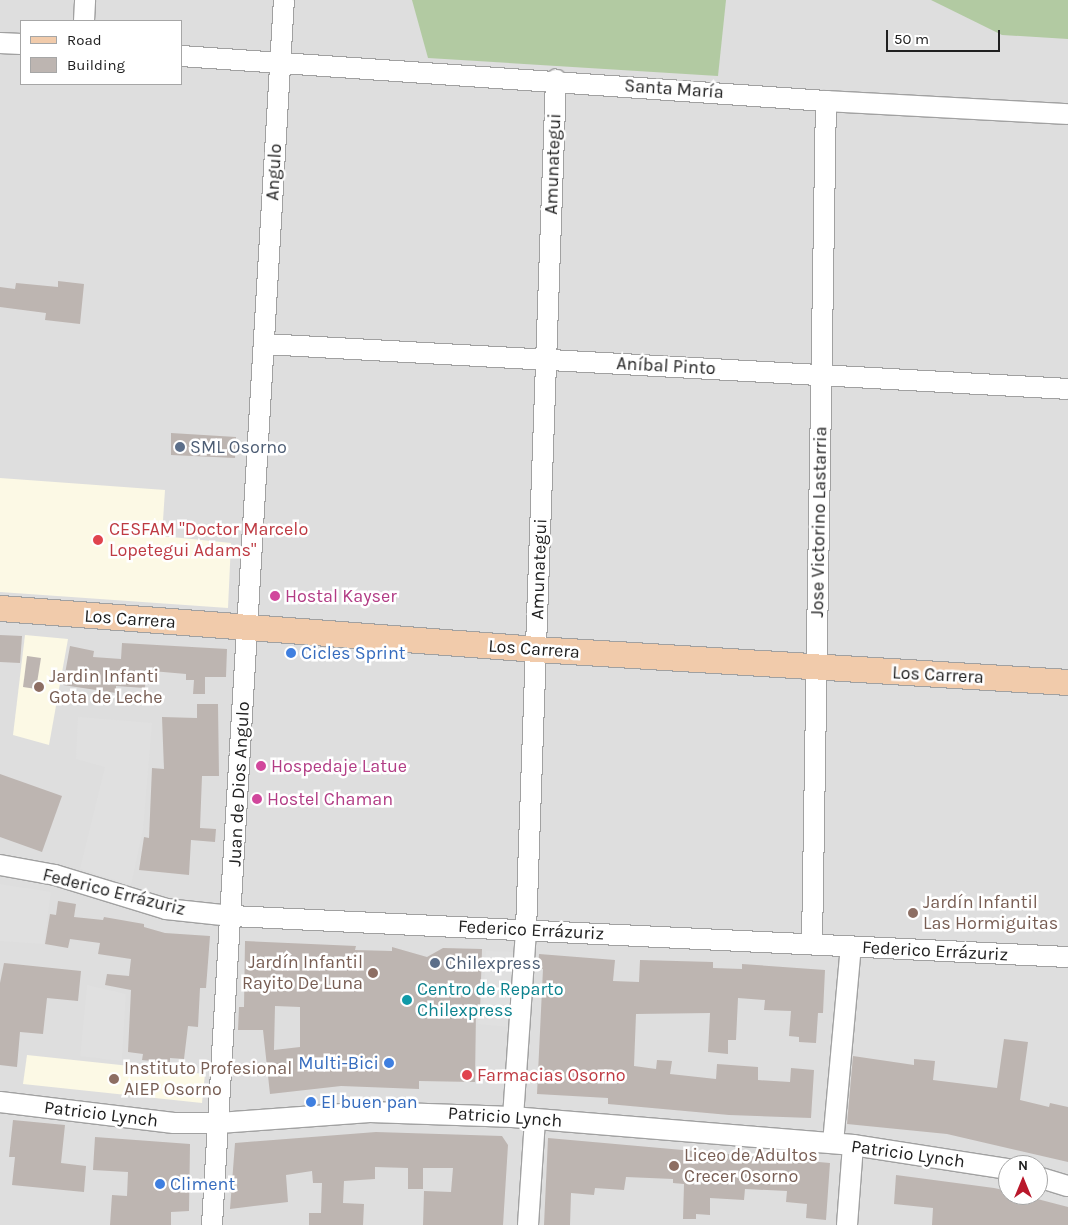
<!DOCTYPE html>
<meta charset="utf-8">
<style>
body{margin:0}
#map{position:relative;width:1068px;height:1225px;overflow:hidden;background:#f0ece8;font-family:Karla,sans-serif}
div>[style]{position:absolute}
.residential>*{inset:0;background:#dedede}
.education>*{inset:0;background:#fcf9e5}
.forest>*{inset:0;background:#b2caa2}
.parking>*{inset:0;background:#e0e0e0}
.building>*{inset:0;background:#bdb5b1}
.roads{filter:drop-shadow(1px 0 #a1a1a1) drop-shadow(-1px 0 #a1a1a1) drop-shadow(0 1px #a1a1a1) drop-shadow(0 -1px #a1a1a1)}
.minor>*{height:20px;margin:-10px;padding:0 10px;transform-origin:10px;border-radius:10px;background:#fff}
.major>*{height:25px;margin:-12.5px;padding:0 12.5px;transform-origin:12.5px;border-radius:12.5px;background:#f1cbab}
.dots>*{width:14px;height:14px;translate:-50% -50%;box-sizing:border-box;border:2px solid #fff;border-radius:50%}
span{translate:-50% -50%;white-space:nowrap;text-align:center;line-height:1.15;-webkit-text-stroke:5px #fff;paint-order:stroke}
.street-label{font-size:18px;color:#202020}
.service-label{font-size:18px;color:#4e5e75}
.left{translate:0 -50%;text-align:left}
.health-label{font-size:18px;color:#be3a42}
.hotel-label{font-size:18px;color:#b23c85}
.shop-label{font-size:18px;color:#366cbe}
.right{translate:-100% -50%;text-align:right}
.education-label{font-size:18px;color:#785e54}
.culture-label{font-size:18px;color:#0d838f}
.legend{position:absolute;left:20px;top:20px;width:162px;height:65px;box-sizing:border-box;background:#fff;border:1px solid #a6a6a6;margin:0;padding:6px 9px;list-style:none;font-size:15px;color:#202020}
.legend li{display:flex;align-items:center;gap:10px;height:25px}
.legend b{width:25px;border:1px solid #a6a6a6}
.north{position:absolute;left:998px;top:1155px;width:50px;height:50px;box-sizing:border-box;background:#fff;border:1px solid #a6a6a6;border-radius:50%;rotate:0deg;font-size:14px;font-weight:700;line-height:20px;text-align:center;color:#202020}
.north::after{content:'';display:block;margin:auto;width:18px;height:22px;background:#b9182b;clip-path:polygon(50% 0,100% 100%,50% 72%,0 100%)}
.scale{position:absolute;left:886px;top:30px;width:114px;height:22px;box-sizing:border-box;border:2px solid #202020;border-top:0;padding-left:6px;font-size:15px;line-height:18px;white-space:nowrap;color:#202020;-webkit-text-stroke:4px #fff;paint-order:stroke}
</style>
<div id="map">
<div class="residential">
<i style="clip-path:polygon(evenodd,0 0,1068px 0,1068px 1225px,0 1225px,0 0,21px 21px,181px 21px,181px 84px,21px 84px,21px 21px,0 0,1008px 1165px,1038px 1165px,1038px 1195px,1008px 1195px,1008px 1165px)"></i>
</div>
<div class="education">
<i style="clip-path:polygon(0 478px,165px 490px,162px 536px,231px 543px,228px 608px,0 592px)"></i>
<i style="clip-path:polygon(25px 635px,68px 639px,49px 745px,13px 735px)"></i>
<i style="clip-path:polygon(27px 1055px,205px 1074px,202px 1103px,23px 1084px)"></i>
</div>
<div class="forest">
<i style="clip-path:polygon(412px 0,726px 0,718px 76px,428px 58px)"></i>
<i style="clip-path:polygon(931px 0,1068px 0,1068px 39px,1002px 35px)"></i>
</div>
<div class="parking">
<i style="clip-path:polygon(78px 717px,152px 723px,143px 829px,131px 885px,80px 869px,105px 767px,76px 759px)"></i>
<i style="clip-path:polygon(0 884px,51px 892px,44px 944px,0 941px)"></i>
<i style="clip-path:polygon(486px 951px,515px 952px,510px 1027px,478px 1024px,479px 1014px,483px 1014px)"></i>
<i style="clip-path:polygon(87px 985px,126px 994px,122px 1061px,80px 1056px)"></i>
</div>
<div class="building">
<i style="clip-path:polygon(58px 281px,84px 284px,80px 324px,45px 320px,46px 313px,0 307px,0 287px,15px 289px,16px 283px,58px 287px)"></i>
<i style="clip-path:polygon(171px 433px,236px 437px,235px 458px,171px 455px)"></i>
<i style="clip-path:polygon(0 635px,22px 636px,20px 663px,0 662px)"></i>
<i style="clip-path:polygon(122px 643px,227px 649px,226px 677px,205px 677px,205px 694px,193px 694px,194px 680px,186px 680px,186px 674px,152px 671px,146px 672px,145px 688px,116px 686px,116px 693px,63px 685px,70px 646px,94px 651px,93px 657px,121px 659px)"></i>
<i style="clip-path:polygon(27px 656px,41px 658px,36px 689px,23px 687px)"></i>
<i style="clip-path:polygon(197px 704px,218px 704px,219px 776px,202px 776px,200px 828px,216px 829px,215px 842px,191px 840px,189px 875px,139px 870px,144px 837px,149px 838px,152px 768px,164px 769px,162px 717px,197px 718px)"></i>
<i style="clip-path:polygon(0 774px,62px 796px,42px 852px,0 837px)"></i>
<i style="clip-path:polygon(58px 901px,76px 904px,74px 917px,103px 920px,104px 917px,144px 924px,144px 927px,165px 933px,210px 936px,206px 988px,200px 988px,198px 1027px,188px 1026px,184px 1059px,170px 1058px,170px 1063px,142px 1060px,143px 1054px,128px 1052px,131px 990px,105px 985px,107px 974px,129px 976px,131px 959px,98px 954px,100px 943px,70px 939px,68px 948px,45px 944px,50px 914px,56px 915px)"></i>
<i style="clip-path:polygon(evenodd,245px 941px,356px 946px,355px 950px,392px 951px,392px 947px,427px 957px,443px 948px,482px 949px,480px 1012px,476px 1011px,475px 1082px,419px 1081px,419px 1089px,341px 1086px,270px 1094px,263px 1030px,238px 1030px,239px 1007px,244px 1007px,245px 941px,275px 1006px,300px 1007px,300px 1047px,274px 1050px,275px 1006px)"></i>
<i style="clip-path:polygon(539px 954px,615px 960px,613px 981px,639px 982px,640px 960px,713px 962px,713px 968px,742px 969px,742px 964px,825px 970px,823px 1013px,818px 1013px,816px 1043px,799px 1042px,799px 1037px,789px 1036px,791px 1011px,764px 1010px,765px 1000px,738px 998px,736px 1040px,728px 1040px,728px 1054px,708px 1052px,710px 1013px,636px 1014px,634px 1066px,656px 1069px,657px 1060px,672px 1061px,670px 1074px,716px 1079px,717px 1064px,758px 1067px,758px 1080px,790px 1082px,791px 1068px,814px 1070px,811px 1118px,729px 1115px,608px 1104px,608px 1098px,537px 1094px,543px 969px,538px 968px)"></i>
<i style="clip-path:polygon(4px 963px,81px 971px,78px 1001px,47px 998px,43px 1034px,20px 1032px,17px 1067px,0 1065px,0 983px)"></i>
<i style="clip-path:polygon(1004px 1039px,1028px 1042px,1020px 1100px,1049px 1107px,1050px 1103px,1068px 1107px,1068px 1162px,947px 1134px,847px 1124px,853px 1056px,914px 1065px,914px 1059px,935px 1061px,933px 1080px,997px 1088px)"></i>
<i style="clip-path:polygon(13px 1120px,65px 1125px,61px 1163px,86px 1166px,84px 1192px,12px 1185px,15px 1157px,9px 1157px)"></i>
<i style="clip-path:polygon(376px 1132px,502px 1136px,508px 1145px,503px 1225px,423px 1225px,424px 1191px,451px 1192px,453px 1168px,423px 1168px,423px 1189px,408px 1189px,408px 1168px,375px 1167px,375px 1179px,344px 1181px,343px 1203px,364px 1204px,363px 1225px,309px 1225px,309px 1213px,321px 1213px,322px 1183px,313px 1183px,312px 1171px,286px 1175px,288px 1202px,230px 1209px,235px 1143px)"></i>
<i style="clip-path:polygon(95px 1137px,190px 1144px,189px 1211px,171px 1212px,171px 1225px,110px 1225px,112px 1195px,127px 1196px,128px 1172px,93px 1170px)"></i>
<i style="clip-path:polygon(548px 1138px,830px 1163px,826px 1220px,806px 1218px,807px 1204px,786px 1202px,787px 1191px,745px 1189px,744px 1200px,710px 1198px,710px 1215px,696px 1214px,696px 1219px,683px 1219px,684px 1184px,673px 1183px,673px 1179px,626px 1177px,624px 1190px,595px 1188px,594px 1195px,571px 1193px,570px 1225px,544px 1225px)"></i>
<i style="clip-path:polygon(896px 1175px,994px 1188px,1008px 1191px,1008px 1195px,1022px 1195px,1068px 1207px,1068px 1225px,932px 1225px,933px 1208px,894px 1204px)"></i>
</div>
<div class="roads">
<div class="minor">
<i style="left:84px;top:21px;width:21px;rotate:-87deg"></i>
<i style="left:0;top:43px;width:21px;rotate:3deg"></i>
<i style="left:181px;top:56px;width:647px;rotate:3.99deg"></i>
<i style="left:826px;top:101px;width:242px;rotate:3.1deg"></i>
<i style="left:264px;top:344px;width:805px;rotate:3.2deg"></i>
<i style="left:0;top:865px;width:56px;rotate:10.3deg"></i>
<i style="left:55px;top:875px;width:116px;rotate:17deg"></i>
<i style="left:166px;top:909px;width:66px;rotate:6.1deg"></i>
<i style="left:232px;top:916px;width:837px;rotate:2.81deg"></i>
<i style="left:812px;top:943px;width:842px;rotate:-89.05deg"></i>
<i style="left:0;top:1102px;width:175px;rotate:6.9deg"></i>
<i style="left:174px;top:1123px;width:45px"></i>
<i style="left:219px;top:1123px;width:151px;rotate:-4.2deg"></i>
<i style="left:370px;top:1112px;width:143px;rotate:2deg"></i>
<i style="left:513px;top:1117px;width:341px;rotate:4.7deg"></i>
<i style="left:853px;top:1145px;width:157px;rotate:8.8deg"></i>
<i style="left:513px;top:1117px;width:187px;rotate:-86deg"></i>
<i style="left:526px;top:930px;width:851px;rotate:-87.98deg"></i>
<i style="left:833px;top:1143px;width:197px;rotate:-84.8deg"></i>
<i style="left:1038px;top:1177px;width:31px;rotate:17deg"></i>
<i style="left:212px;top:1225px;width:1227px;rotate:-86.64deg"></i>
<i style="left:528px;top:1225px;width:106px;rotate:-86.2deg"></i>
<i style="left:847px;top:1225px;width:80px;rotate:-85.7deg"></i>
</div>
<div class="major">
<i style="left:0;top:608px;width:538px;rotate:4.37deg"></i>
<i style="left:536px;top:649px;width:533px;rotate:3.55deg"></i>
</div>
</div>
<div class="dots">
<i style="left:180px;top:447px;background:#5c6f8a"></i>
<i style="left:98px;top:540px;background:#e0444e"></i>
<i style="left:275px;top:596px;background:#d1479c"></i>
<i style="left:291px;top:653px;background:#3f7fe0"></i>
<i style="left:39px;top:687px;background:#8d6e63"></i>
<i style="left:261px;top:766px;background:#d1479c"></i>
<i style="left:257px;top:799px;background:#d1479c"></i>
<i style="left:913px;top:913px;background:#8d6e63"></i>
<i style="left:435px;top:963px;background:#5c6f8a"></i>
<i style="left:373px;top:973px;background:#8d6e63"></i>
<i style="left:407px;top:1000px;background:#0f9aa8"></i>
<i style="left:389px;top:1063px;background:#3f7fe0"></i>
<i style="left:467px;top:1075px;background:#e0444e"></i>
<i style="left:114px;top:1079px;background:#8d6e63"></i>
<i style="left:311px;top:1102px;background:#3f7fe0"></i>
<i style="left:674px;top:1166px;background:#8d6e63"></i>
<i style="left:160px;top:1184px;background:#3f7fe0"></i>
</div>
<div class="street-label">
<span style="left:674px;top:89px;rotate:4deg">Santa María</span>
<span style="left:553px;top:164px;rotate:-88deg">Amunategui</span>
<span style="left:274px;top:172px;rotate:-87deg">Angulo</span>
<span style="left:666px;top:366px;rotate:3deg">Aníbal Pinto</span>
<span style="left:819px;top:522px;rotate:-89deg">Jose Victorino Lastarria</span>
<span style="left:539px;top:569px;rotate:-88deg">Amunategui</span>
<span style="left:130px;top:619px;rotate:4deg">Los Carrera</span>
<span style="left:534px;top:649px;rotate:4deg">Los Carrera</span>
<span style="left:938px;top:675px;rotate:3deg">Los Carrera</span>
<span style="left:239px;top:784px;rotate:-87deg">Juan de Dios Angulo</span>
<span style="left:114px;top:892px;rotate:14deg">Federico Errázuriz</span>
<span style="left:531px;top:930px;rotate:3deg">Federico Errázuriz</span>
<span style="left:935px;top:951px;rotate:3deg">Federico Errázuriz</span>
<span style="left:101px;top:1114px;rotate:7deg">Patricio Lynch</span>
<span style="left:505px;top:1117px;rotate:4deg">Patricio Lynch</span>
<span style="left:908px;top:1154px;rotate:8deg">Patricio Lynch</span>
</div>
<div class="service-label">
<span class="left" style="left:190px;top:447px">SML Osorno</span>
<span class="left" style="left:445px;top:963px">Chilexpress</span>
</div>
<div class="health-label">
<span class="left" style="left:109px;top:540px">CESFAM "Doctor Marcelo<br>Lopetegui Adams"</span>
<span class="left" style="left:477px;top:1075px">Farmacias Osorno</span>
</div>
<div class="hotel-label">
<span class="left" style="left:285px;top:596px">Hostal Kayser</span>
<span class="left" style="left:271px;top:766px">Hospedaje Latue</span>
<span class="left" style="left:267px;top:799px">Hostel Chaman</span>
</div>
<div class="shop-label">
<span class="left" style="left:301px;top:653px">Cicles Sprint</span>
<span class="right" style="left:379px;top:1063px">Multi-Bici</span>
<span class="left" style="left:321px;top:1102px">El buen pan</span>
<span class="left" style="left:170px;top:1184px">Climent</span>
</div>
<div class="education-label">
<span class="left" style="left:49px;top:687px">Jardin Infanti<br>Gota de Leche</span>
<span class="left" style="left:923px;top:913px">Jardín Infantil<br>Las Hormiguitas</span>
<span class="right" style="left:363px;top:973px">Jardín Infantil<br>Rayito De Luna</span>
<span class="left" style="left:124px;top:1079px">Instituto Profesional<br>AIEP Osorno</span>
<span class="left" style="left:684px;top:1166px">Liceo de Adultos<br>Crecer Osorno</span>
</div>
<div class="culture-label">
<span class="left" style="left:417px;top:1000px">Centro de Reparto<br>Chilexpress</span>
</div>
<ul class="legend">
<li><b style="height:6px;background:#f1cbab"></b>Road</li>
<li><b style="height:14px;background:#bdb5b1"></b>Building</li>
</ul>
<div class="north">N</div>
<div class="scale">50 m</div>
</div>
